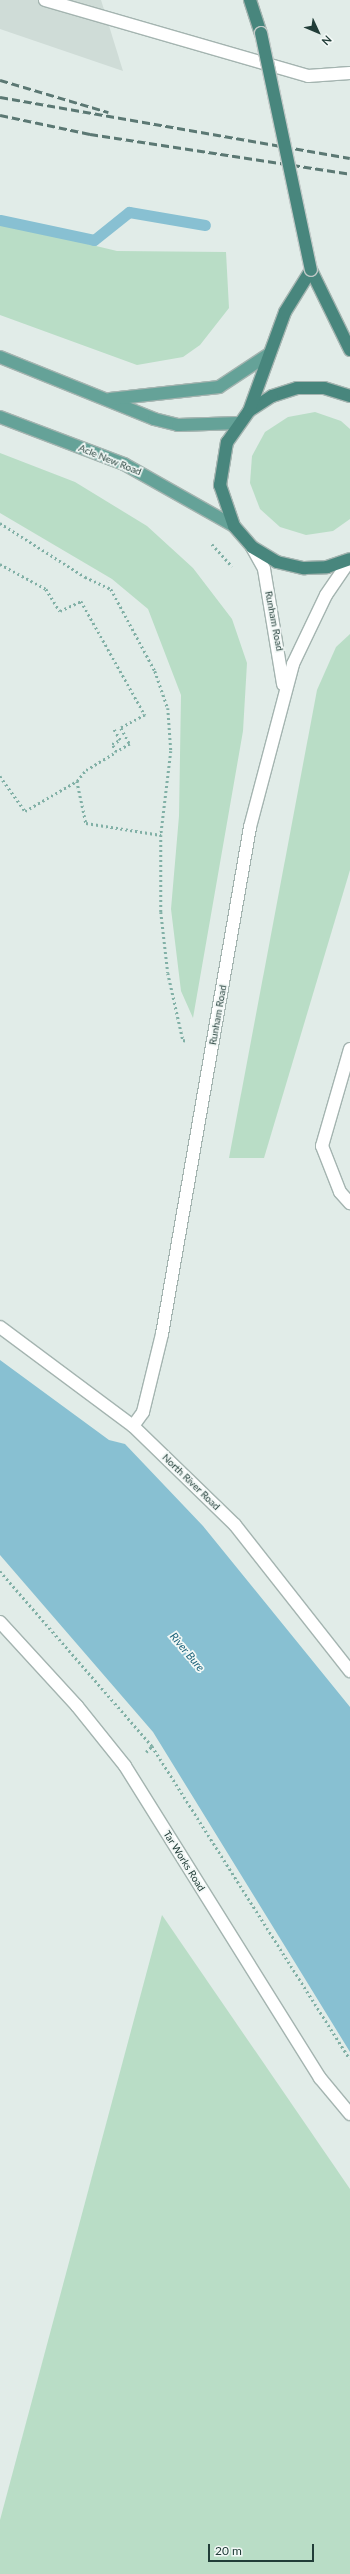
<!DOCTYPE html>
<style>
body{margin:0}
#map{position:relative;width:350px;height:2574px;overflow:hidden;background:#e1ece8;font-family:Lato,sans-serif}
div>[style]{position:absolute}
.built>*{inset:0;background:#cfdcd7}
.green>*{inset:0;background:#b9ddc6}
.water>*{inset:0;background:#88c0d2}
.stream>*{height:11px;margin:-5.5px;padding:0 5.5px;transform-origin:5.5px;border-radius:5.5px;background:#88c0d2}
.path>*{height:2.5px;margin-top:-1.25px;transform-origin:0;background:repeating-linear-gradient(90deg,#81b0a6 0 2px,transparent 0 5px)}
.roads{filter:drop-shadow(1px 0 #a4b4b0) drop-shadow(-1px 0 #a4b4b0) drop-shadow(0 1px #a4b4b0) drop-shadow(0 -1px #a4b4b0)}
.service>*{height:12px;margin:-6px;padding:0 6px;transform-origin:6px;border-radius:6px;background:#fff}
.minor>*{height:12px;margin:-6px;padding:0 6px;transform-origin:6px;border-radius:6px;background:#fff}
.primary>*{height:12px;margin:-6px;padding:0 6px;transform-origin:6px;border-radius:6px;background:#65a298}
.trunk>*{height:12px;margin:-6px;padding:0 6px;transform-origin:6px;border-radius:6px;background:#48867d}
.rail>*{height:3px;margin-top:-1.5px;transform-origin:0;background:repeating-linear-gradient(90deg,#5b7873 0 8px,transparent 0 12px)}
.bridges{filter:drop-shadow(1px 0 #c1c9c7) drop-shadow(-1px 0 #c1c9c7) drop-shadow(0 1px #c1c9c7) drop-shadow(0 -1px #c1c9c7)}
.trunk-bridge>*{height:12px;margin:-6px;padding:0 6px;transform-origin:6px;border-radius:6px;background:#48867d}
span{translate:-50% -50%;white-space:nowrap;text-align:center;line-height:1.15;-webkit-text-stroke:3.5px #f2f8f6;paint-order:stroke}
.street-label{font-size:10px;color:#213d38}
.water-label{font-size:11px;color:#1a6179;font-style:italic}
.north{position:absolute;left:298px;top:12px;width:40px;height:40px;-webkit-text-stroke:3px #f2f8f6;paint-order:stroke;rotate:134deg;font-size:11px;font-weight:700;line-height:16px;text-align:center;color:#213d38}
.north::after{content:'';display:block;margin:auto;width:14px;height:18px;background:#213d38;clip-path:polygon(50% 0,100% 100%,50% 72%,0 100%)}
.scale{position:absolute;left:208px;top:2544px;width:106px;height:18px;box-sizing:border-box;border:2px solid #213d38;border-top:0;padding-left:5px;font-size:12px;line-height:14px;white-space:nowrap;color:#213d38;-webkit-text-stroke:3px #f2f8f6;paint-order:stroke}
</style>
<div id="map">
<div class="built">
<i style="clip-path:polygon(0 0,101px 0,123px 71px,0 29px)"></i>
</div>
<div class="green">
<i style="clip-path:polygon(0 223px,117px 251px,226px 252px,229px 308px,200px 345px,183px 357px,137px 365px,0 315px)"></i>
<i style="clip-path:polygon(315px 412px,341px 421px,350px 429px,350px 519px,333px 531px,306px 535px,280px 527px,260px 509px,250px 483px,252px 456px,265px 432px,288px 417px)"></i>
<i style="clip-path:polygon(0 453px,75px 482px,147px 526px,193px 568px,232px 619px,247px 663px,243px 731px,193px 1018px,181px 991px,171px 909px,179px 816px,181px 695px,148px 609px,112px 579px,0 513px)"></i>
<i style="clip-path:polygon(350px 634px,350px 870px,264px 1158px,229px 1158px,317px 690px,336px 647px)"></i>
<i style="clip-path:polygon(162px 1915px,350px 2189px,350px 2574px,0 2574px,0 2520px)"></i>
</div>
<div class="water">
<i style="clip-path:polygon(0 1360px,109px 1440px,125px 1444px,203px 1526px,350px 1707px,350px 2052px,153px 1732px,0 1555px)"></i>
</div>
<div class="stream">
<i style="left:0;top:220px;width:96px;rotate:12deg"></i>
<i style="left:94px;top:240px;width:45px;rotate:-38.7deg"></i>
<i style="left:129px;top:212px;width:77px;rotate:9.7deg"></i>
</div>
<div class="path">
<i style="left:0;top:523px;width:101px;rotate:32.4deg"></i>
<i style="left:85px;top:577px;width:29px;rotate:25deg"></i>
<i style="left:111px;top:589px;width:93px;rotate:61.8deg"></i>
<i style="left:155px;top:671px;width:39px;rotate:71deg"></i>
<i style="left:168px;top:708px;width:43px;rotate:86deg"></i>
<i style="left:171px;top:751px;width:85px;rotate:96.8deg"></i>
<i style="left:161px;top:835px;width:77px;rotate:90deg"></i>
<i style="left:161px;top:912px;width:61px;rotate:83.5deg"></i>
<i style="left:168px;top:973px;width:69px;rotate:77.4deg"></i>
<i style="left:183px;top:1040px;width:5px;rotate:11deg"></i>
<i style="left:212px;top:544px;width:30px;rotate:48deg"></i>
<i style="left:0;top:564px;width:52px;rotate:28.5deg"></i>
<i style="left:46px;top:589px;width:26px;rotate:58deg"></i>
<i style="left:60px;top:611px;width:23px;rotate:-25deg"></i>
<i style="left:81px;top:601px;width:131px;rotate:60.7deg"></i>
<i style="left:145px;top:715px;width:27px;rotate:152deg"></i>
<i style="left:121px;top:728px;width:18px;rotate:61deg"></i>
<i style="left:130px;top:744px;width:16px;rotate:150deg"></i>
<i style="left:0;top:776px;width:43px;rotate:54.5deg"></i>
<i style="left:25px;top:811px;width:60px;rotate:-30deg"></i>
<i style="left:77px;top:781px;width:43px;rotate:77.9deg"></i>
<i style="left:86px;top:823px;width:76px;rotate:9.1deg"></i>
<i style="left:77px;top:781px;width:14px;rotate:-51deg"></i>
<i style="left:86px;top:770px;width:35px;rotate:-31deg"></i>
<i style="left:116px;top:752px;width:9px;rotate:-117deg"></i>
<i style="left:112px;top:744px;width:9px;rotate:-27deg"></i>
<i style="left:120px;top:740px;width:12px;rotate:-121deg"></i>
<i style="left:0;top:1571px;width:232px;rotate:49deg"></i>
<i style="left:152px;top:1746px;width:370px;rotate:57.7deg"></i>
<i style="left:146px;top:1752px;width:8px;rotate:-45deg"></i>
</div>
<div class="roads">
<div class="service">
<i style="left:45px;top:0;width:274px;rotate:16.1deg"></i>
<i style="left:308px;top:76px;width:42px;rotate:-4.1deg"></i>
<i style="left:350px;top:1049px;width:101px;rotate:106.1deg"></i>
<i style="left:322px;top:1146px;width:49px;rotate:68.6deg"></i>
<i style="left:340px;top:1192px;width:15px;rotate:48deg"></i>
</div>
<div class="minor">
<i style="left:252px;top:547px;width:25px;rotate:61deg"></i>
<i style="left:264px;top:569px;width:117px;rotate:80.6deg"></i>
<i style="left:0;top:1327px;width:166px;rotate:36.7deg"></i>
<i style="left:133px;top:1426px;width:142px;rotate:44.1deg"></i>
<i style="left:235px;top:1525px;width:186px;rotate:51.8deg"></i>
<i style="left:133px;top:1426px;width:17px;rotate:-54deg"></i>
<i style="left:143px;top:1412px;width:80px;rotate:-76.3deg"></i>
<i style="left:162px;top:1334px;width:515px;rotate:-80.15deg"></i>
<i style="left:250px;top:827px;width:169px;rotate:-75.2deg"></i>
<i style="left:293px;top:664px;width:76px;rotate:-64.4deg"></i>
<i style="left:326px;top:595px;width:42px;rotate:-55.6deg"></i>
<i style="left:0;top:1622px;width:114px;rotate:47.5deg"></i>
<i style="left:77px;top:1706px;width:77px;rotate:51.3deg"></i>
<i style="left:125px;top:1766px;width:368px;rotate:58deg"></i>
<i style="left:320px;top:2078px;width:47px;rotate:50.2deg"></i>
</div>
<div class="primary">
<i style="left:0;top:357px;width:166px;rotate:21.9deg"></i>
<i style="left:154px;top:419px;width:25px;rotate:14deg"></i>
<i style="left:178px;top:425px;width:61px;rotate:-1.9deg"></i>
<i style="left:110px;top:399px;width:110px;rotate:-6.3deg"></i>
<i style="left:219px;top:387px;width:60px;rotate:-33.4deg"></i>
<i style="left:0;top:417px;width:133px;rotate:20.8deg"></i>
<i style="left:124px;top:464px;width:126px;rotate:29.4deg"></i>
</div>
<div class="trunk">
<i style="left:250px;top:0;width:35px;rotate:72deg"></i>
<i style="left:311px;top:270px;width:89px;rotate:64deg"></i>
<i style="left:350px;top:396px;width:27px;rotate:-163deg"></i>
<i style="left:324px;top:388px;width:27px;rotate:180deg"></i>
<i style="left:297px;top:388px;width:26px;rotate:162deg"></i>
<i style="left:272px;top:396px;width:27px;rotate:147deg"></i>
<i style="left:249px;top:411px;width:38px;rotate:125deg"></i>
<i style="left:227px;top:442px;width:44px;rotate:99.2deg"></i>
<i style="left:220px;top:485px;width:43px;rotate:71.1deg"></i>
<i style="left:234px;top:526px;width:28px;rotate:49deg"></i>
<i style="left:252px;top:547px;width:29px;rotate:31deg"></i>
<i style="left:277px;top:562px;width:28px;rotate:13deg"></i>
<i style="left:304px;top:568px;width:23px;rotate:-2deg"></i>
<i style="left:327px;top:567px;width:24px;rotate:-19deg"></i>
<i style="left:249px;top:411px;width:105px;rotate:-70deg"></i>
<i style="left:285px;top:312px;width:49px;rotate:-58.2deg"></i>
</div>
</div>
<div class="rail">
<i style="left:0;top:80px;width:113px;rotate:16.5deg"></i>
<i style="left:0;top:97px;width:355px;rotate:9.9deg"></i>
<i style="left:0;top:115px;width:92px;rotate:11.9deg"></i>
<i style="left:90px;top:134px;width:263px;rotate:8.7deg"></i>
</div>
<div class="bridges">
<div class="trunk-bridge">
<i style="left:261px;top:33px;width:242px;rotate:78.1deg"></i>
</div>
</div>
<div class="street-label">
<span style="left:110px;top:460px;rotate:22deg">Acle New Road</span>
<span style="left:274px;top:621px;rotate:79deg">Runham Road</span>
<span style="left:218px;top:1015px;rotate:-80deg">Runham Road</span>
<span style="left:191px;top:1482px;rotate:44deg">North River Road</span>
<span style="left:184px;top:1861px;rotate:58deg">Tar Works Road</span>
</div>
<div class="water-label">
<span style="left:187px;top:1652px;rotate:50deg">River Bure</span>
</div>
<div class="north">N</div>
<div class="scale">20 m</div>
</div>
